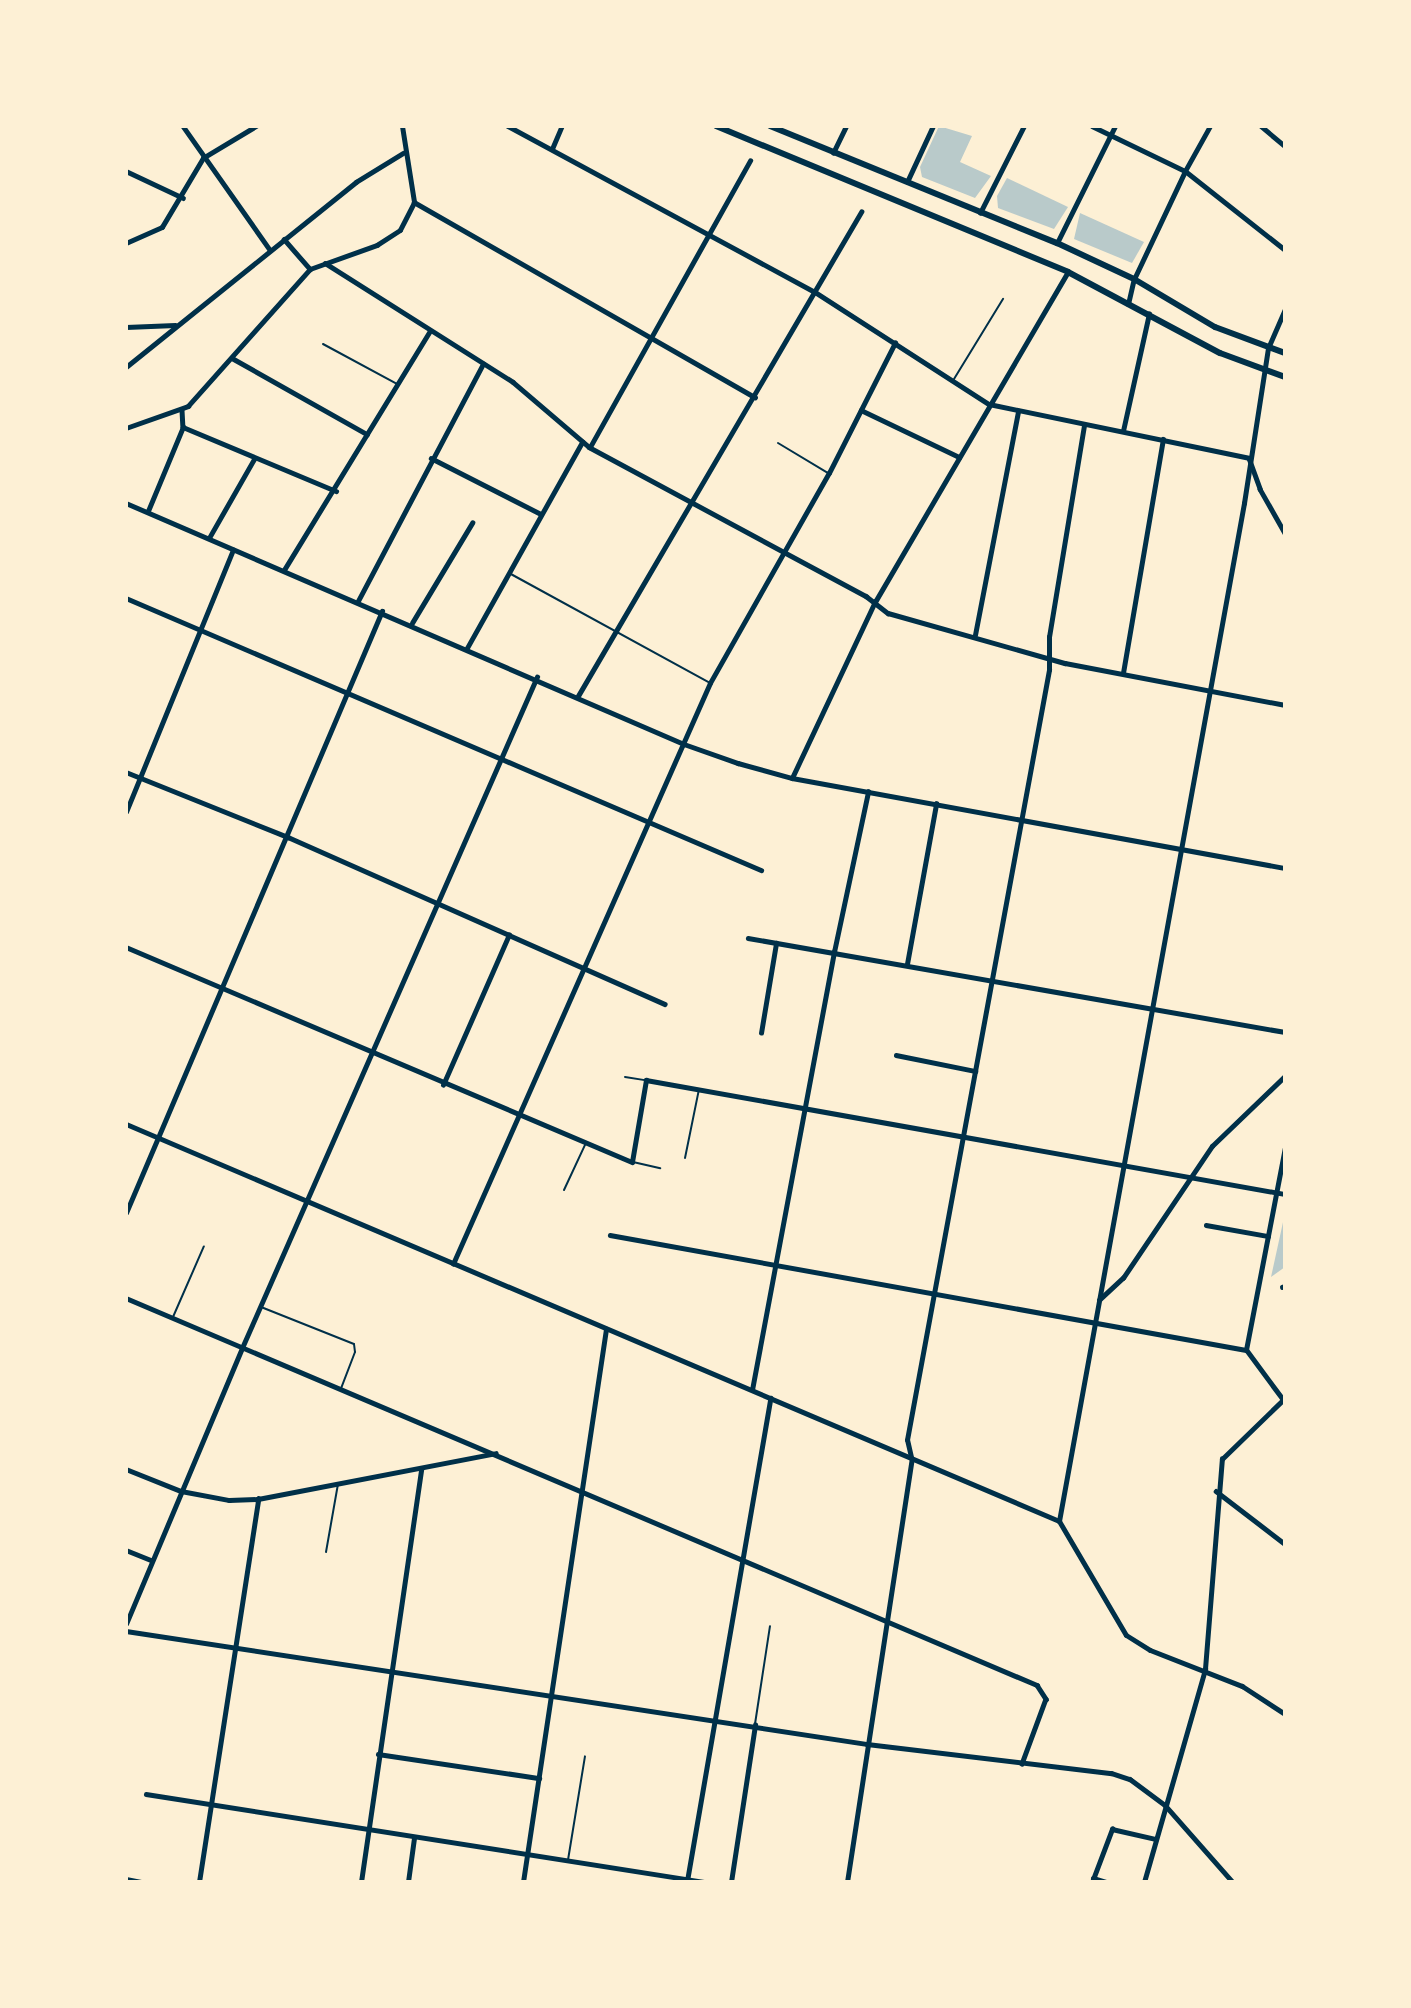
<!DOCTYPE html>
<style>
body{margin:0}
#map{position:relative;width:1411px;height:2008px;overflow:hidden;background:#fdf0d5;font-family:"Work Sans",sans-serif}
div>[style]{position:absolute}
.green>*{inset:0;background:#b9caca}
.service>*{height:2px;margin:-1px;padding:0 1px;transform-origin:1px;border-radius:1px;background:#003049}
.minor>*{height:4.5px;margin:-2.25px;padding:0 2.25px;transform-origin:2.25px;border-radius:2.25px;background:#003049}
.tertiary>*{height:5px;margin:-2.5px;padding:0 2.5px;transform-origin:2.5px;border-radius:2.5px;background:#003049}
.primary>*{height:6px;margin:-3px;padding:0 3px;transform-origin:3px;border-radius:3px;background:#003049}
span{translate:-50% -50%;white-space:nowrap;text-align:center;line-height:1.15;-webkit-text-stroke:7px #fdf0d5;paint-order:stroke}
.frame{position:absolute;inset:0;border:128px solid #fdf0d5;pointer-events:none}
</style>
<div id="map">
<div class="green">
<i style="clip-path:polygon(939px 126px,972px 136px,960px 162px,991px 176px,975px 198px,922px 177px,920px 167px)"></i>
<i style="clip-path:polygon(1007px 178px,1068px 207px,1054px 229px,998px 208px,997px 196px)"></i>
<i style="clip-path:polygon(1080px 213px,1144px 242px,1132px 263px,1074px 239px)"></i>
<i style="clip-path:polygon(1285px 1213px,1285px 1267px,1271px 1277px)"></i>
</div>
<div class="service">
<i style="left:323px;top:344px;width:84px;rotate:28.4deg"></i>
<i style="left:954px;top:379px;width:94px;rotate:-58.5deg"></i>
<i style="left:778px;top:443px;width:58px;rotate:31deg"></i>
<i style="left:509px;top:573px;width:229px;rotate:28.7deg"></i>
<i style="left:625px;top:1077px;width:20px;rotate:9deg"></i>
<i style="left:685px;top:1158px;width:70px;rotate:-78.5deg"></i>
<i style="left:633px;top:1162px;width:28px;rotate:13deg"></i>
<i style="left:564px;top:1190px;width:50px;rotate:-65deg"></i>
<i style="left:261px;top:1307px;width:100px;rotate:21.7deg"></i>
<i style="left:354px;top:1344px;width:8px;rotate:83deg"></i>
<i style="left:355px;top:1352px;width:40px;rotate:111deg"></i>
<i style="left:173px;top:1317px;width:77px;rotate:-66.4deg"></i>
<i style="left:326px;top:1552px;width:69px;rotate:-80deg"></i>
<i style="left:755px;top:1724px;width:99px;rotate:-81.3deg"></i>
<i style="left:568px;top:1860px;width:105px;rotate:-80.7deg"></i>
</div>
<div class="minor">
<i style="left:183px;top:126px;width:151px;rotate:54.9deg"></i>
<i style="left:508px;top:126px;width:349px;rotate:28.4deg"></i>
<i style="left:815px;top:292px;width:207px;rotate:32.8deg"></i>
<i style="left:989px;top:404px;width:266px;rotate:11.7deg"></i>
<i style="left:1249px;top:458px;width:33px;rotate:70deg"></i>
<i style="left:1260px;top:489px;width:51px;rotate:60.4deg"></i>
<i style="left:1092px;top:126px;width:103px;rotate:25.8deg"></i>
<i style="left:1185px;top:171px;width:51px;rotate:-60.9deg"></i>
<i style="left:1261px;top:126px;width:31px;rotate:40deg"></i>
<i style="left:552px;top:149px;width:25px;rotate:-67deg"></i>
<i style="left:833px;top:153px;width:30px;rotate:-64deg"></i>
<i style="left:126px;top:171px;width:63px;rotate:25.3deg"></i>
<i style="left:907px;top:182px;width:62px;rotate:-65.1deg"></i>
<i style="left:414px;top:202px;width:393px;rotate:29.8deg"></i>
<i style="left:980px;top:213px;width:97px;rotate:-63.2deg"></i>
<i style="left:284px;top:239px;width:40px;rotate:49deg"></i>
<i style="left:126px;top:243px;width:39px;rotate:-24deg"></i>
<i style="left:162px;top:227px;width:80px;rotate:-59.3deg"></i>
<i style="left:203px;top:158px;width:62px;rotate:-31.1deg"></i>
<i style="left:1057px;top:243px;width:131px;rotate:-63.6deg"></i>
<i style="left:325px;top:263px;width:222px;rotate:32.3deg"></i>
<i style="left:513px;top:382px;width:100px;rotate:40.5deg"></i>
<i style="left:589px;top:447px;width:315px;rotate:28.3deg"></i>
<i style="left:866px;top:596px;width:28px;rotate:38deg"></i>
<i style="left:888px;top:613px;width:184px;rotate:15.8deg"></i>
<i style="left:1065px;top:663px;width:224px;rotate:10.8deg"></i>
<i style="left:126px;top:327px;width:49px;rotate:-2.3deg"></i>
<i style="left:232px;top:358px;width:155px;rotate:29.4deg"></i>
<i style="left:126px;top:367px;width:295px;rotate:-38.8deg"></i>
<i style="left:356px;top:182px;width:55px;rotate:-31.7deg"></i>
<i style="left:182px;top:410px;width:17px;rotate:87deg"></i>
<i style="left:183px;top:427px;width:166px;rotate:22.7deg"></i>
<i style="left:861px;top:410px;width:109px;rotate:25.6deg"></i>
<i style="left:126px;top:428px;width:66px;rotate:-19.5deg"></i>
<i style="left:188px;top:406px;width:183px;rotate:-48.3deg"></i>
<i style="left:310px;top:269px;width:71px;rotate:-19.7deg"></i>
<i style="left:377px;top:245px;width:27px;rotate:-33deg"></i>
<i style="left:400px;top:230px;width:31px;rotate:-63deg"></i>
<i style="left:414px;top:202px;width:77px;rotate:-99deg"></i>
<i style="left:1123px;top:431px;width:120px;rotate:-77.5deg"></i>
<i style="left:590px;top:447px;width:328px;rotate:-60.8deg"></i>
<i style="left:431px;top:458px;width:123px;rotate:27deg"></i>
<i style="left:126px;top:503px;width:608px;rotate:23.36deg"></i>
<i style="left:684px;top:744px;width:57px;rotate:19.4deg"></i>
<i style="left:738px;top:763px;width:56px;rotate:15.5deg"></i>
<i style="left:792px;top:778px;width:501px;rotate:10.35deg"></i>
<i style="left:148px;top:511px;width:91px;rotate:-67.4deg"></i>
<i style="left:209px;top:538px;width:91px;rotate:-60.3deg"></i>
<i style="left:284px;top:570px;width:280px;rotate:-58.6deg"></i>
<i style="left:126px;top:598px;width:691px;rotate:23.19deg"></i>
<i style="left:358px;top:601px;width:268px;rotate:-62.2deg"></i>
<i style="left:412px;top:623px;width:117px;rotate:-59deg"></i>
<i style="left:975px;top:635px;width:228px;rotate:-79.1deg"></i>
<i style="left:467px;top:648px;width:236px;rotate:-60.8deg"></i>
<i style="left:1123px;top:673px;width:237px;rotate:-80.3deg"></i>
<i style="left:578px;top:696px;width:561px;rotate:-59.68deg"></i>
<i style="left:126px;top:772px;width:175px;rotate:21.9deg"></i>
<i style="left:288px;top:837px;width:412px;rotate:23.9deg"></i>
<i style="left:792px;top:778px;width:195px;rotate:-64.8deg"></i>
<i style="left:875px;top:602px;width:382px;rotate:-59.7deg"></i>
<i style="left:126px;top:812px;width:283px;rotate:-67.8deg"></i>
<i style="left:748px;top:938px;width:545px;rotate:9.93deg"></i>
<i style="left:126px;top:947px;width:550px;rotate:23.02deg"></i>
<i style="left:632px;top:1162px;width:83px;rotate:-80.3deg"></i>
<i style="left:646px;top:1080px;width:649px;rotate:10.12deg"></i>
<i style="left:907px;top:964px;width:163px;rotate:-79.7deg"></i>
<i style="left:761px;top:1033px;width:91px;rotate:-80.5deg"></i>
<i style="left:896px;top:1055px;width:81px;rotate:11.4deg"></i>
<i style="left:443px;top:1085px;width:164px;rotate:-66.3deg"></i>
<i style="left:126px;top:1213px;width:654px;rotate:-66.96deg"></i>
<i style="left:1206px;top:1225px;width:63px;rotate:10.1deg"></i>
<i style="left:610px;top:1235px;width:646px;rotate:10.25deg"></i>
<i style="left:453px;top:1264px;width:635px;rotate:-66.14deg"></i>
<i style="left:710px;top:683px;width:241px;rotate:-60.5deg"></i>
<i style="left:829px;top:473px;width:146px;rotate:-63.1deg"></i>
<i style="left:1282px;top:1287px;width:3px;rotate:-18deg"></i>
<i style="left:126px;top:1298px;width:990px;rotate:23.02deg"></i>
<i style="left:1037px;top:1685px;width:17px;rotate:57deg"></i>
<i style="left:1046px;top:1699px;width:69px;rotate:110.3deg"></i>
<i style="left:1099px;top:1300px;width:33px;rotate:-43deg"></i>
<i style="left:1123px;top:1278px;width:159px;rotate:-56deg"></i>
<i style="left:1212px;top:1146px;width:101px;rotate:-43.8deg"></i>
<i style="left:752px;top:1390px;width:446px;rotate:-79.4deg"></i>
<i style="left:834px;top:952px;width:164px;rotate:-78deg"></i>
<i style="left:1283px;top:1400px;width:62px;rotate:-126.5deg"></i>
<i style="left:1246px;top:1350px;width:206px;rotate:-79.1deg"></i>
<i style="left:911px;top:1457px;width:17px;rotate:-103deg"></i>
<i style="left:907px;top:1440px;width:783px;rotate:-79.55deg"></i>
<i style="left:1049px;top:670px;width:33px;rotate:-90deg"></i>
<i style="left:1049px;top:637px;width:215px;rotate:-80.6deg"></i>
<i style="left:126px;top:1469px;width:59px;rotate:21.8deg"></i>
<i style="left:181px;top:1491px;width:49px;rotate:10.6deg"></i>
<i style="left:229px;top:1500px;width:29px;rotate:-2deg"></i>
<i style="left:258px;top:1499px;width:242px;rotate:-10.9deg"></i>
<i style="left:1216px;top:1491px;width:87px;rotate:37.5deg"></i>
<i style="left:126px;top:1550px;width:27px;rotate:22deg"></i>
<i style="left:126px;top:1624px;width:299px;rotate:-67.2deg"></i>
<i style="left:242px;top:1348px;width:733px;rotate:-66.27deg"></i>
<i style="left:126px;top:1631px;width:750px;rotate:8.67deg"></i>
<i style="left:867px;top:1744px;width:246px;rotate:6.8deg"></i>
<i style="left:1111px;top:1773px;width:20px;rotate:18deg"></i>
<i style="left:1130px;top:1779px;width:44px;rotate:36.6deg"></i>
<i style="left:1165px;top:1805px;width:103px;rotate:48.6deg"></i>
<i style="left:1205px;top:1669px;width:211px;rotate:-85.4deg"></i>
<i style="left:1222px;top:1459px;width:88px;rotate:-44.1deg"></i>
<i style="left:378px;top:1754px;width:163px;rotate:8.5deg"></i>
<i style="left:146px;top:1794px;width:566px;rotate:8.95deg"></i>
<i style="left:1093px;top:1878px;width:14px;rotate:17deg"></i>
<i style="left:126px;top:1879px;width:15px;rotate:11deg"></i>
<i style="left:687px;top:1881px;width:490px;rotate:-80.2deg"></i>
<i style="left:199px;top:1882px;width:388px;rotate:-81.2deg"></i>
<i style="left:361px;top:1882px;width:417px;rotate:-81.7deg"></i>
<i style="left:408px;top:1882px;width:44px;rotate:-82.2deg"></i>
<i style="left:523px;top:1882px;width:559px;rotate:-81.46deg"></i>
<i style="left:731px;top:1882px;width:159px;rotate:-81.3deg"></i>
<i style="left:1092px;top:1882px;width:57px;rotate:-69.3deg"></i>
<i style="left:1112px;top:1829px;width:45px;rotate:12.8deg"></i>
</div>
<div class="tertiary">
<i style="left:1128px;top:304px;width:26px;rotate:-77deg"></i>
<i style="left:1134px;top:279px;width:119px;rotate:-64.7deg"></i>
<i style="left:1185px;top:171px;width:127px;rotate:38.3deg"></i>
<i style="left:126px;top:1124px;width:1014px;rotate:23.05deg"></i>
<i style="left:1059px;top:1521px;width:132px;rotate:59.6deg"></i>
<i style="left:1126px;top:1635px;width:28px;rotate:32deg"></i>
<i style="left:1150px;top:1650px;width:99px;rotate:21.4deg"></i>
<i style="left:1242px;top:1686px;width:51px;rotate:33.1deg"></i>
<i style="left:1059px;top:1521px;width:1035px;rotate:-79.7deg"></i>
<i style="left:1244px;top:503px;width:157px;rotate:-81.2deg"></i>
<i style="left:1268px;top:348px;width:43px;rotate:-66.4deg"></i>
<i style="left:847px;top:1882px;width:428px;rotate:-81.3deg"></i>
<i style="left:1144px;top:1882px;width:222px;rotate:-74deg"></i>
</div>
<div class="primary">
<i style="left:716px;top:126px;width:381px;rotate:22.5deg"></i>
<i style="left:1068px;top:272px;width:172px;rotate:28.1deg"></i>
<i style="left:1220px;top:353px;width:69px;rotate:20.3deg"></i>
<i style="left:770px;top:126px;width:310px;rotate:22.2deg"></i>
<i style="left:1057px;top:243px;width:85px;rotate:25.1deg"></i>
<i style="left:1134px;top:279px;width:94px;rotate:30.7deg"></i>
<i style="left:1215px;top:327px;width:75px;rotate:20.4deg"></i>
</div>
<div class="frame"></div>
</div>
